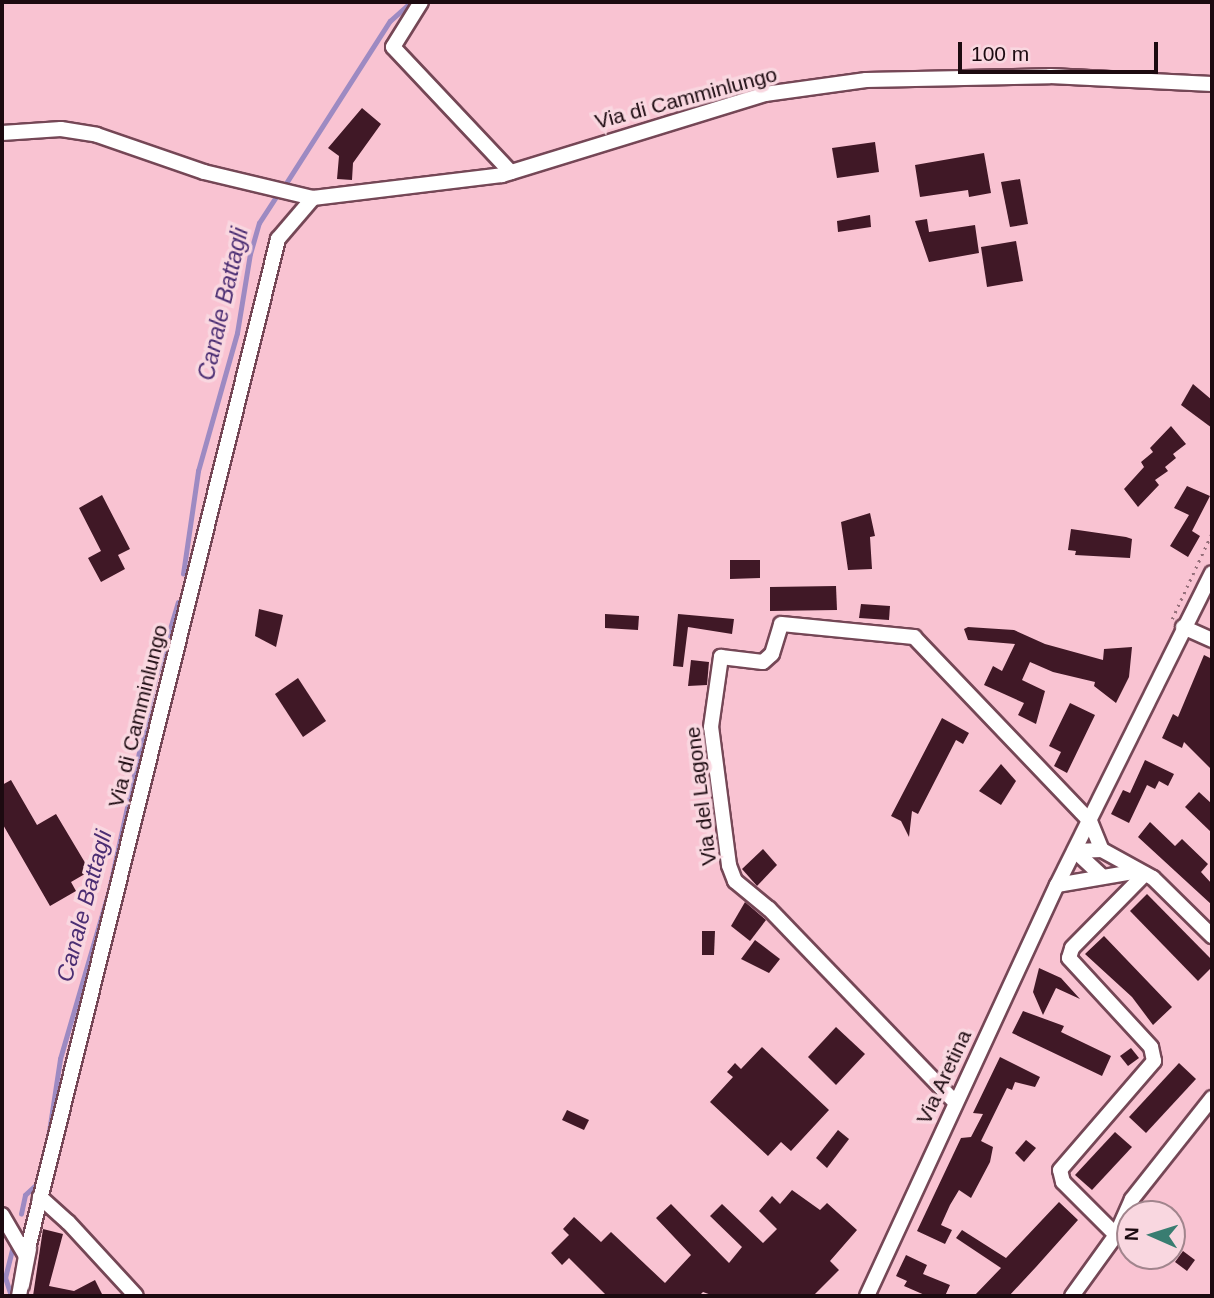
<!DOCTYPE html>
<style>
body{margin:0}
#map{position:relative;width:1214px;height:1298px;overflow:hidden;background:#f9c3d2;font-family:Arial,sans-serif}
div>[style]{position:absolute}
.stream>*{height:4.5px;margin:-2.25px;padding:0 2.25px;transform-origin:2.25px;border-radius:2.25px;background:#9d8ac2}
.building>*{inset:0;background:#401826}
.path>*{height:2.5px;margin-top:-1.25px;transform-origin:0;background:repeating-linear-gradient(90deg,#956f7a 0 2px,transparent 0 7px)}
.roads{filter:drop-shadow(2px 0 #754756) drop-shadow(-2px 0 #754756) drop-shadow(0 2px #754756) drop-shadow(0 -2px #754756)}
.minor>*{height:14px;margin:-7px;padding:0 7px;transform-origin:7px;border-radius:7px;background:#fff}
span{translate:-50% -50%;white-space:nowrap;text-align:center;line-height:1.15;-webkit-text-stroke:7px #f9d7e0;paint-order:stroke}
.street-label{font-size:21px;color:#1c0a10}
.water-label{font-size:23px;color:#4b2e73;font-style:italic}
.frame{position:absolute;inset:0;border:4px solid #1c0a10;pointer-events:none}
.north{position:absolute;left:1116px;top:1200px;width:70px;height:70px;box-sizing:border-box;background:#f9d7e0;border:2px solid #a1858d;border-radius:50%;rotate:273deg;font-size:19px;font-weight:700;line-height:28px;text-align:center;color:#1c0a10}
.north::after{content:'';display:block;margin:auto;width:24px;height:32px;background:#397d71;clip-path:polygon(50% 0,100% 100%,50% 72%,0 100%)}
.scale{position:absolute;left:958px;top:42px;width:200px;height:32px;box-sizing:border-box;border:4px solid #1c0a10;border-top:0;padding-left:9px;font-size:21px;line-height:24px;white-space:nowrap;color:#1c0a10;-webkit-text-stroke:5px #f9d7e0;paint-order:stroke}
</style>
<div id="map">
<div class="stream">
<i style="left:283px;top:188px;width:198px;rotate:-57.4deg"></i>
<i style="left:390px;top:21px;width:28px;rotate:-42deg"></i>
<i style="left:183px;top:574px;width:104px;rotate:-81.7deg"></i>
<i style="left:198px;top:471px;width:143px;rotate:-74.2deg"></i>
<i style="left:237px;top:333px;width:80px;rotate:-80.7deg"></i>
<i style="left:250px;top:254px;width:32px;rotate:-74deg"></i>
<i style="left:259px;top:223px;width:35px;rotate:-57deg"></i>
<i style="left:47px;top:1145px;width:87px;rotate:-81.4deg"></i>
<i style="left:60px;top:1059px;width:176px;rotate:-73.8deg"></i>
<i style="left:109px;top:890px;width:212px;rotate:-77.7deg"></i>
<i style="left:154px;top:683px;width:84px;rotate:-73.5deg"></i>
<i style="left:21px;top:1214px;width:19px;rotate:-78deg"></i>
<i style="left:25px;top:1195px;width:21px;rotate:-43deg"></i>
<i style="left:11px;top:1296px;width:19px;rotate:-108deg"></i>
<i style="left:5px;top:1278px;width:29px;rotate:-76deg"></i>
</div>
<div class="building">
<i style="clip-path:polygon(362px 108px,381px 124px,353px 163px,352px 180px,337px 179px,339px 156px,328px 148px)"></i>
<i style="clip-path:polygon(875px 142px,879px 172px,837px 178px,832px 148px)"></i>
<i style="clip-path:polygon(984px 153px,991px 193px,969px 197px,968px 190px,920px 197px,915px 165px)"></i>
<i style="clip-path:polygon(1020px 179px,1028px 224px,1010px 227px,1001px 182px)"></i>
<i style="clip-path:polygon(870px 215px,871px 227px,838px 232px,837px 221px)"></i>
<i style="clip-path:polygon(927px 219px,929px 232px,975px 225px,979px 253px,929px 262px,915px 221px)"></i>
<i style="clip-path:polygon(1016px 241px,1023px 281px,987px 287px,981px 247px)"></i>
<i style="clip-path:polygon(1193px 384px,1212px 400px,1212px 428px,1181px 405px)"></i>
<i style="clip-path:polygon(1171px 426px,1186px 444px,1173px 454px,1176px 458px,1165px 467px,1168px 471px,1155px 480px,1159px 485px,1138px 507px,1124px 489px,1144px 467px,1141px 462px,1153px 452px,1150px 448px)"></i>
<i style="clip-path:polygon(1187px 486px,1210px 496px,1192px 531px,1200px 536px,1188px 557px,1170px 546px,1189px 515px,1174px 508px)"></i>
<i style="clip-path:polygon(102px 495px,130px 549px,118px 555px,125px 569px,101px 582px,88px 558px,101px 551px,79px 508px)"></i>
<i style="clip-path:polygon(870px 513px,875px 536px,870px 537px,872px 569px,848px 570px,841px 522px)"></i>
<i style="clip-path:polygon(1071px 529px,1126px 537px,1132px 539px,1130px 558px,1075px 555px,1076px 551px,1068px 550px)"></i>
<i style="clip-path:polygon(730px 560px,760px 560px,760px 578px,730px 579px)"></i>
<i style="clip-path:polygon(836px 586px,837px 610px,770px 611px,770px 587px)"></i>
<i style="clip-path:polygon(861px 604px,890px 606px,889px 620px,859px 618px)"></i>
<i style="clip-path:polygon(259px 609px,283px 615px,276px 647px,255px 636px)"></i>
<i style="clip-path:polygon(605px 614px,639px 616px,638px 630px,605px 628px)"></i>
<i style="clip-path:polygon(678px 614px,734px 619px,732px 634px,688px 627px,683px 667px,673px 666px)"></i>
<i style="clip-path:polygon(968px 627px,1014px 630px,1045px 644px,1103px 660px,1104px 649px,1132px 647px,1129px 677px,1116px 703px,1094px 686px,1095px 682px,1053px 672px,1030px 662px,1022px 680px,1045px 691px,1036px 724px,1018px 715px,1024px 703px,984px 685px,993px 666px,1002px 671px,1015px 644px,968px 640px,964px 629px)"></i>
<i style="clip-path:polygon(1204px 655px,1212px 659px,1212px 770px,1184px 742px,1182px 748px,1162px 738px,1173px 714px,1178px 717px)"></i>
<i style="clip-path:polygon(691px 660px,709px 662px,707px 685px,688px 686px)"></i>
<i style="clip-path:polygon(298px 678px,326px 721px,303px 737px,275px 694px)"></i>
<i style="clip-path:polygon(1070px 703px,1095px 715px,1067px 773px,1054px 766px,1061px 752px,1049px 746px)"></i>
<i style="clip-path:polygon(942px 718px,969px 733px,963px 744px,956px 740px,918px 814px,912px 811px,909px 837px,901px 821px,891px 816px)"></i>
<i style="clip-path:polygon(1145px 760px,1174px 774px,1168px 786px,1159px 781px,1155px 789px,1147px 785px,1129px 823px,1111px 814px,1123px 790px,1130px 793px)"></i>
<i style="clip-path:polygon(1001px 764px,1016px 781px,1001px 805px,979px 791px)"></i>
<i style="clip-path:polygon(11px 780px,37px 825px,56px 814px,90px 871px,71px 882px,76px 891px,50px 906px,2px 823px,2px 785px)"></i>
<i style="clip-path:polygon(1199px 792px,1212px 804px,1212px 833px,1185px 807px)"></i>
<i style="clip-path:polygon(1150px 822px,1175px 846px,1182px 839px,1208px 864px,1201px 872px,1212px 884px,1212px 905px,1138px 837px)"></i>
<i style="clip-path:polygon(763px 849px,777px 865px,757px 886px,742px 869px)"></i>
<i style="clip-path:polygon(1147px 894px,1212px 960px,1212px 967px,1198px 981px,1130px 911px)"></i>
<i style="clip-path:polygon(745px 902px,766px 920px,750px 941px,731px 926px)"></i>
<i style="clip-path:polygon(702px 931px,715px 931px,714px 955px,702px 955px)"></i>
<i style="clip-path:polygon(1104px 936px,1172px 1007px,1153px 1025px,1132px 997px,1085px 954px)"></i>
<i style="clip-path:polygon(755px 940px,780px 959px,769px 973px,741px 959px)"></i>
<i style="clip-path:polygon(1039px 968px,1061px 978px,1080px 999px,1056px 988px,1043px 1015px,1033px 992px)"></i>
<i style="clip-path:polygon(1023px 1011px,1064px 1026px,1061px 1032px,1111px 1056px,1102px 1076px,1012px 1033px)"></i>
<i style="clip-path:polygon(836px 1027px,865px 1054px,836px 1085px,808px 1057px)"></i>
<i style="clip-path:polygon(762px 1047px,829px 1110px,791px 1151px,781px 1142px,768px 1156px,710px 1102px,733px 1077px,727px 1072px,735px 1063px,741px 1069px)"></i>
<i style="clip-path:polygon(1131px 1048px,1139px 1058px,1128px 1066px,1120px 1056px)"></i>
<i style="clip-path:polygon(1000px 1057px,1040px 1077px,1035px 1087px,1015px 1082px,1012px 1090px,1007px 1088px,981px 1141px,993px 1147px,990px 1162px,971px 1198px,959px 1190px,950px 1205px,941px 1225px,952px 1230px,945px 1244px,917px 1231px,961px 1138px,971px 1137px,983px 1114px,973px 1113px)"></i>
<i style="clip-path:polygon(1179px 1063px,1196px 1079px,1146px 1133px,1129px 1117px)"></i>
<i style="clip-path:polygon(567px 1110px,589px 1120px,584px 1130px,562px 1120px)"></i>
<i style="clip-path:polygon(838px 1130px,849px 1139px,827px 1168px,816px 1158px)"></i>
<i style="clip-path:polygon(1115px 1132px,1132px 1147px,1092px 1190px,1075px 1175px)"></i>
<i style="clip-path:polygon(1026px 1140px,1036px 1148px,1024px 1162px,1015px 1153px)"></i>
<i style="clip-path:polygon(792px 1190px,820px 1210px,827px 1203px,857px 1230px,830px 1261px,839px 1270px,813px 1296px,714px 1296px,703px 1292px,699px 1296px,607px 1296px,569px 1258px,562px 1265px,551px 1253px,569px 1235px,563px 1229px,574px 1217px,601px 1242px,611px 1232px,665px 1283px,691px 1255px,656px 1218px,671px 1204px,729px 1263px,742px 1247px,710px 1216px,722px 1204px,763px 1243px,777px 1229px,759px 1211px,772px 1196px,780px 1204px)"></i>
<i style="clip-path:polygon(1059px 1202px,1078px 1220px,1036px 1267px,1009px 1296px,974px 1296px,1001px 1268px,956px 1238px,962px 1230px,1006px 1258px)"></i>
<i style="clip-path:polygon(43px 1229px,63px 1234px,49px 1286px,74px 1291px,95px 1280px,103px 1296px,33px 1296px)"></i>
<i style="clip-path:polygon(1183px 1251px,1195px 1260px,1187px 1271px,1175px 1262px)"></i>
<i style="clip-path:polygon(906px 1255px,927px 1265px,923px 1274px,950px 1285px,945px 1296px,927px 1296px,904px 1286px,907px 1281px,896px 1276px)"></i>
</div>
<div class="path">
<i style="left:1172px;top:619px;width:95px;rotate:-65.1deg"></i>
</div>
<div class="roads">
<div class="minor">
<i style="left:421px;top:2px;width:53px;rotate:121.9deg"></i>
<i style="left:393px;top:47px;width:172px;rotate:46.7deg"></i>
<i style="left:2px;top:133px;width:59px;rotate:-3.9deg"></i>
<i style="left:61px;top:129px;width:36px;rotate:9deg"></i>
<i style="left:97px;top:135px;width:113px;rotate:19.1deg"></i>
<i style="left:204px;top:172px;width:112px;rotate:13.4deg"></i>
<i style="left:313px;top:198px;width:190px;rotate:-6.9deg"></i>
<i style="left:502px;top:175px;width:275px;rotate:-17.1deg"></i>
<i style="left:765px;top:94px;width:102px;rotate:-7.9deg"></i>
<i style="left:866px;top:80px;width:184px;rotate:-1.2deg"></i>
<i style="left:1050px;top:76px;width:162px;rotate:2.8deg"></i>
<i style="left:1183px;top:627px;width:32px;rotate:24deg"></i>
<i style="left:1075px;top:851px;width:27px;rotate:-2deg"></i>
<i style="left:1102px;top:850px;width:58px;rotate:28.8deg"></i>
<i style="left:1153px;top:878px;width:83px;rotate:44.5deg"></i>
<i style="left:1075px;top:851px;width:38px;rotate:43deg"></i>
<i style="left:1057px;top:885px;width:83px;rotate:-9.7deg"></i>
<i style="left:955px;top:1102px;width:268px;rotate:-133.9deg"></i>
<i style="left:769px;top:909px;width:44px;rotate:-140.5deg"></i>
<i style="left:735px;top:881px;width:17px;rotate:-111deg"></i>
<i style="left:729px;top:865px;width:139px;rotate:-97.4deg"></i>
<i style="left:711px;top:727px;width:71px;rotate:-81.9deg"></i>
<i style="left:721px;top:657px;width:42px;rotate:6.8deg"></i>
<i style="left:763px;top:662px;width:12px;rotate:-42deg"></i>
<i style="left:772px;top:654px;width:31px;rotate:-73deg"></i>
<i style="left:781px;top:624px;width:134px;rotate:5.6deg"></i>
<i style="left:914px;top:637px;width:255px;rotate:46.3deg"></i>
<i style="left:1090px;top:821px;width:31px;rotate:68deg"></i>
<i style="left:39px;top:1205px;width:8px;rotate:-83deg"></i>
<i style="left:40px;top:1197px;width:38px;rotate:42deg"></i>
<i style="left:68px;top:1222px;width:100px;rotate:47.4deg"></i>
<i style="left:2px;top:1215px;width:48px;rotate:59.7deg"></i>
<i style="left:26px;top:1256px;width:41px;rotate:99.9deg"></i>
<i style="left:1116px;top:1235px;width:75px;rotate:-135deg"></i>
<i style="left:1063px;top:1182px;width:12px;rotate:-104deg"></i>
<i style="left:1060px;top:1170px;width:144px;rotate:-49.2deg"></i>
<i style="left:1154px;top:1061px;width:14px;rotate:-102deg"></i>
<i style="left:1151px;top:1047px;width:121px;rotate:-132.7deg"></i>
<i style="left:1069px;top:958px;width:10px;rotate:-73deg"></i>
<i style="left:1072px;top:948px;width:104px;rotate:-45.4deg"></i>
<i style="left:26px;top:1256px;width:1048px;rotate:-76.08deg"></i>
<i style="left:278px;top:239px;width:54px;rotate:-49.5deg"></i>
<i style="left:22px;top:1285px;width:37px;rotate:-79deg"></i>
<i style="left:867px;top:1296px;width:453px;rotate:-65.2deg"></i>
<i style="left:1057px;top:885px;width:348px;rotate:-63.6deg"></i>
<i style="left:1072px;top:1296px;width:75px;rotate:-54.2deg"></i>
<i style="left:1116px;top:1235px;width:39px;rotate:-66deg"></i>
<i style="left:1132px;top:1199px;width:129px;rotate:-51.6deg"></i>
</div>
</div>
<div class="street-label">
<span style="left:686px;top:98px;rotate:-15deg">Via di Camminlungo</span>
<span style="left:138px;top:716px;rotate:-76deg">Via di Camminlungo</span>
<span style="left:701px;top:796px;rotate:-97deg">Via del Lagone</span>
<span style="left:944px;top:1077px;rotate:-65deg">Via Aretina</span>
</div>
<div class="water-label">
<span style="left:223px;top:304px;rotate:-77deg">Canale Battagli</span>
<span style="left:84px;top:906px;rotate:-75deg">Canale Battagli</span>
</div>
<div class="frame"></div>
<div class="north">N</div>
<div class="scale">100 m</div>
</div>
